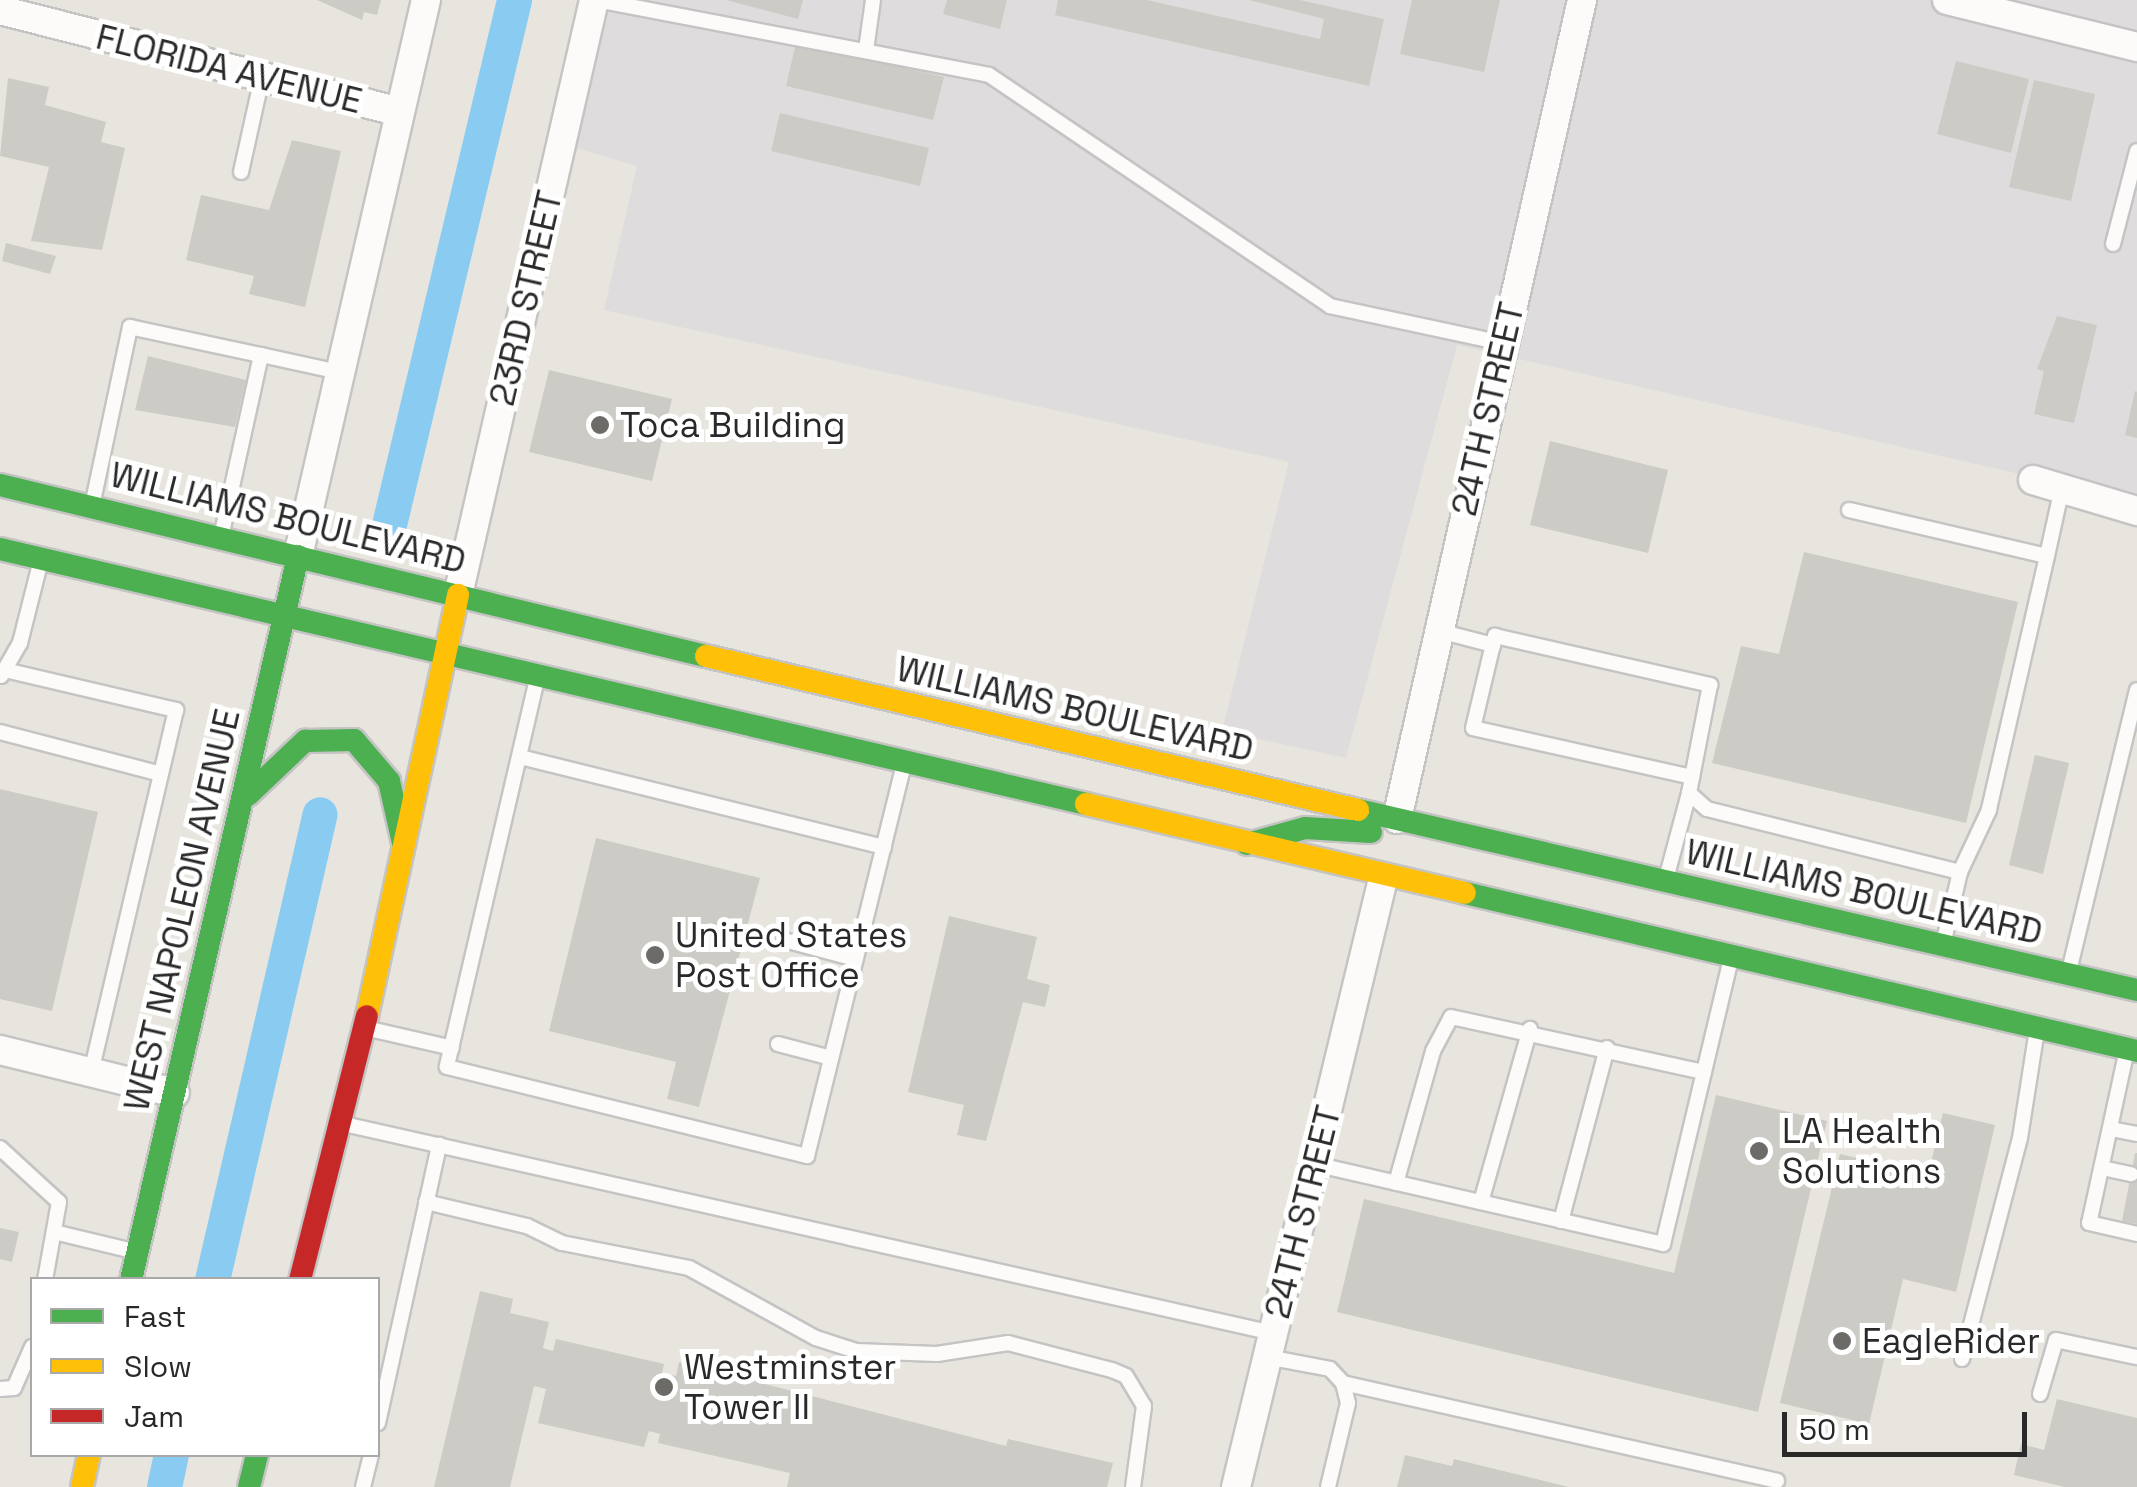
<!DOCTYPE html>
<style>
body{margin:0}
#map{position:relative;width:2137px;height:1487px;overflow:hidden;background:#e8e5de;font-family:"Space Grotesk",sans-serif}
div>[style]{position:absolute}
.industrial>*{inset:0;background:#dfdcde}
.canal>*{height:35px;margin:-17.5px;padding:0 17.5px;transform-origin:17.5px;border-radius:17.5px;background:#8acbf2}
.building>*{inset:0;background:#cdcbc5}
.roads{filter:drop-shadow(2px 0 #c5c4c4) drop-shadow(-2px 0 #c5c4c4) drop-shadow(0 2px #c5c4c4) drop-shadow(0 -2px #c5c4c4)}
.lane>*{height:14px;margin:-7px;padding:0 7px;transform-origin:7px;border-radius:7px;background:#fcfbfa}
.street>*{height:28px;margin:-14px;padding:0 14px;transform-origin:14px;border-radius:14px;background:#fcfbfa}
.fast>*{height:22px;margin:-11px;padding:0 11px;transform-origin:11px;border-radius:11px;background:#4caf50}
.slow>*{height:22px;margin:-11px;padding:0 11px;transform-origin:11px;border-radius:11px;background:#ffc107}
.jam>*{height:22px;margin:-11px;padding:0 11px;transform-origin:11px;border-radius:11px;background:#c62828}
.dots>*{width:28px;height:28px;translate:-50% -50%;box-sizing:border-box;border:5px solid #fff;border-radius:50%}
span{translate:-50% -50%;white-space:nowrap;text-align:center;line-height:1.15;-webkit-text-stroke:10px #fff;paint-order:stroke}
.street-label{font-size:35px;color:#292929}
.poi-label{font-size:35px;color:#292929}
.left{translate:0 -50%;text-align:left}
.legend{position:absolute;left:30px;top:1277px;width:350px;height:180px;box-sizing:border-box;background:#fff;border:2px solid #a9a9a9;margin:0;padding:12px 18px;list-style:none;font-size:30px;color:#292929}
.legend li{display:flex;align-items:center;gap:20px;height:50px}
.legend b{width:50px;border:2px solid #a9a9a9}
.scale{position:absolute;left:1782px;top:1412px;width:245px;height:45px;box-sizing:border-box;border:5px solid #292929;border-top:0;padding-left:12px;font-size:30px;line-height:35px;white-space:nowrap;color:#292929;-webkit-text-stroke:8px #fff;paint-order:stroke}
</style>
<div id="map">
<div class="industrial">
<i style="clip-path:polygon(609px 0,2137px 0,2137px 501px,1457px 345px,1346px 758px,1222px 731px,1289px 462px,604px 310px,637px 166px,573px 147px)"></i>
</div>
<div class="canal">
<i style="left:387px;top:533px;width:548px;rotate:-76.6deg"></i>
<i style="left:212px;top:1280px;width:478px;rotate:-77deg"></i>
<i style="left:164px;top:1487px;width:34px;rotate:-78deg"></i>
</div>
<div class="building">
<i style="clip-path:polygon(317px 0,381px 0,377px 15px,364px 12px,362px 20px)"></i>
<i style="clip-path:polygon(726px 0,803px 0,798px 19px)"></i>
<i style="clip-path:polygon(947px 0,1007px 0,1000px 29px,943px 14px)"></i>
<i style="clip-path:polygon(1058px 0,1147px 0,1320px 39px,1324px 19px,1249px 0,1300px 0,1384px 19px,1369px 86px,1055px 15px)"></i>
<i style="clip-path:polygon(1412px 0,1500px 0,1484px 72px,1400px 54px)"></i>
<i style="clip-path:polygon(796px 43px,944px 77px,933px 120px,786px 86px)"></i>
<i style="clip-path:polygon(1956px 61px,2029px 79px,2011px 153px,1937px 134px)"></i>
<i style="clip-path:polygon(8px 78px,49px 87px,45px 105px,106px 122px,101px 142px,125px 148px,102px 250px,31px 241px,49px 167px,0 156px)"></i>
<i style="clip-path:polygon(2034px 80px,2095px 94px,2071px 201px,2009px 187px)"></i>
<i style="clip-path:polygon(780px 113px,929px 148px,920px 186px,771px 151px)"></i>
<i style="clip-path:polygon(292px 140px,341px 151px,305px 307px,249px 294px,254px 276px,186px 260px,201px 195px,269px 210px)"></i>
<i style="clip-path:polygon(6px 243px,56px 256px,50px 274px,2px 261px)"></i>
<i style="clip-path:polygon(2057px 316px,2097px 325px,2074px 423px,2034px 414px,2044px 371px,2037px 369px)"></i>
<i style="clip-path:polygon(148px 356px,246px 380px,235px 427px,135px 410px)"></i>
<i style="clip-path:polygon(549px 370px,672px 399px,652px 481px,529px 452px)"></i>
<i style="clip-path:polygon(2135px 391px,2137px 392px,2137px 438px,2125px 435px)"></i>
<i style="clip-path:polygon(1550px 441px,1668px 470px,1648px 553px,1530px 525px)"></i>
<i style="clip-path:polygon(1804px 552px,2018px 602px,1966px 823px,1712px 763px,1741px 646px,1779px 654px)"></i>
<i style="clip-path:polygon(2035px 755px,2069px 763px,2043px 874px,2009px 865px)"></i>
<i style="clip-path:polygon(0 789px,98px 812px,52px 1011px,0 999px)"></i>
<i style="clip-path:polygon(596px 838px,760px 878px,699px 1107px,667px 1099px,676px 1062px,549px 1031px)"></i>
<i style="clip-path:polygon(949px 916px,1037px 937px,1027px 979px,1050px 985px,1045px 1007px,1023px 1002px,986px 1141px,957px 1135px,964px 1105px,908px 1092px)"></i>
<i style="clip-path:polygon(1716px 1095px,1827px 1121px,1758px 1412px,1337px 1312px,1364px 1199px,1674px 1273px)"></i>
<i style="clip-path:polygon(1943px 1113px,1995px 1125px,1956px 1292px,1903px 1279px,1869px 1424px,1780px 1403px,1840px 1154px,1928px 1175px)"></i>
<i style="clip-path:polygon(2135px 1153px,2137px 1153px,2137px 1224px,2122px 1221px)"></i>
<i style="clip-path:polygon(0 1228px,19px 1232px,12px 1262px,0 1259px)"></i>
<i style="clip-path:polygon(480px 1291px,513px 1299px,510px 1313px,549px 1322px,543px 1348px,553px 1351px,556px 1339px,664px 1364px,662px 1373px,676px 1376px,679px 1362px,1006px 1446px,1008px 1439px,1113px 1463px,1107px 1487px,787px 1487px,790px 1473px,658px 1443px,660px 1434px,649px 1431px,644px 1447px,538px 1423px,546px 1389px,534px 1386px,510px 1487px,434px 1487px)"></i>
<i style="clip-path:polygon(2057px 1399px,2137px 1418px,2137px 1487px,2065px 1487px,2014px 1475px,2021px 1444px,2044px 1450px)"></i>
<i style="clip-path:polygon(1405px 1455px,1452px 1466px,1454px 1459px,1569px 1487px,1397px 1487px)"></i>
</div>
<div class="roads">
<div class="lane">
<i style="left:597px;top:0;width:399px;rotate:10.8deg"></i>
<i style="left:989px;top:75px;width:412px;rotate:34.1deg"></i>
<i style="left:1330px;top:306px;width:177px;rotate:12.1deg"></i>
<i style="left:866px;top:50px;width:50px;rotate:-82deg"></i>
<i style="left:241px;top:172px;width:97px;rotate:-77.5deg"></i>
<i style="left:2113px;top:244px;width:96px;rotate:-75.5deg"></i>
<i style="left:261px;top:355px;width:80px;rotate:12.3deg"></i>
<i style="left:92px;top:506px;width:183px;rotate:-78deg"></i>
<i style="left:130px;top:327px;width:134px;rotate:12.1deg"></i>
<i style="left:261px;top:355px;width:186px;rotate:102.4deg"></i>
<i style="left:1849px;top:510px;width:203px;rotate:13.1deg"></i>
<i style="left:2047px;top:556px;width:261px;rotate:102.9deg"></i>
<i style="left:1989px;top:810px;width:68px;rotate:115.1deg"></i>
<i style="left:2047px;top:556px;width:70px;rotate:-77.6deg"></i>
<i style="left:1439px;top:631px;width:56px;rotate:14.5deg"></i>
<i style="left:5px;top:670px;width:176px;rotate:13.2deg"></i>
<i style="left:176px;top:710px;width:372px;rotate:103.2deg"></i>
<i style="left:1px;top:676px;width:38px;rotate:-60deg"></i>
<i style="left:20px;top:643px;width:86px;rotate:-75.8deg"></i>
<i style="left:537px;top:679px;width:398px;rotate:103.1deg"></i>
<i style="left:447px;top:1067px;width:371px;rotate:13.9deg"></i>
<i style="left:807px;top:1156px;width:403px;rotate:-76.1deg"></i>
<i style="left:0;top:732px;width:166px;rotate:14.6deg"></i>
<i style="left:520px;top:757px;width:375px;rotate:13.9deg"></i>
<i style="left:1692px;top:777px;width:224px;rotate:-167.4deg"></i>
<i style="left:1473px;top:728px;width:95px;rotate:-76.6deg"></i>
<i style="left:1495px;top:636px;width:221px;rotate:12.8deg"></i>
<i style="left:1710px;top:685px;width:110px;rotate:101deg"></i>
<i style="left:1689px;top:793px;width:24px;rotate:42deg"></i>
<i style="left:1707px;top:809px;width:261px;rotate:14deg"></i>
<i style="left:1960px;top:872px;width:70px;rotate:103.2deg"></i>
<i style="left:1666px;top:879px;width:89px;rotate:-75deg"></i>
<i style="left:784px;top:940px;width:74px;rotate:14.8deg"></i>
<i style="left:2069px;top:971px;width:289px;rotate:-76.4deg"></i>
<i style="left:365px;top:1028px;width:89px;rotate:12.9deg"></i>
<i style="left:778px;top:1044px;width:55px;rotate:14.8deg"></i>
<i style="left:2126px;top:1054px;width:173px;rotate:102.3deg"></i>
<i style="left:2089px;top:1223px;width:49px;rotate:12.9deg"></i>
<i style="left:344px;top:1124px;width:952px;rotate:12.68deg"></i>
<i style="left:2111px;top:1129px;width:26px;rotate:11deg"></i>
<i style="left:0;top:1148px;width:80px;rotate:42.5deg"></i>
<i style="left:59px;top:1202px;width:79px;rotate:100.2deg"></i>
<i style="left:1314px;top:1164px;width:358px;rotate:12.9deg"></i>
<i style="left:1663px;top:1244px;width:293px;rotate:-76.6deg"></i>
<i style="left:2102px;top:1168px;width:30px;rotate:12deg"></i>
<i style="left:1396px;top:1183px;width:137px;rotate:-74.3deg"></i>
<i style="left:1433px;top:1051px;width:38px;rotate:-62deg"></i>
<i style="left:1451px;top:1017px;width:259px;rotate:12.3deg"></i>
<i style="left:426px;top:1202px;width:104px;rotate:13.4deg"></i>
<i style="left:527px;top:1226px;width:39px;rotate:26deg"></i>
<i style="left:562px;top:1243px;width:129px;rotate:11.1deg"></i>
<i style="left:689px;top:1268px;width:145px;rotate:28.9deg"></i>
<i style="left:816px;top:1338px;width:42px;rotate:18deg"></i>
<i style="left:856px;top:1351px;width:81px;rotate:2.1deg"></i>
<i style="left:937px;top:1354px;width:72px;rotate:-8.8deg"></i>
<i style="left:1008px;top:1343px;width:107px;rotate:14.6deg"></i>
<i style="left:1112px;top:1370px;width:15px;rotate:23deg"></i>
<i style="left:1126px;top:1376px;width:35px;rotate:59deg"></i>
<i style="left:1144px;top:1406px;width:82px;rotate:97.7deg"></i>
<i style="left:1481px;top:1202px;width:180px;rotate:-74.2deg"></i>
<i style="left:1561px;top:1221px;width:179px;rotate:-75.1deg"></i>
<i style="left:54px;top:1232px;width:85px;rotate:13.5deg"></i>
<i style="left:1267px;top:1357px;width:64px;rotate:10.8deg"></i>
<i style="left:1330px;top:1369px;width:19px;rotate:47deg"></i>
<i style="left:1343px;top:1383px;width:21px;rotate:76deg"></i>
<i style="left:1348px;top:1403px;width:86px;rotate:103.4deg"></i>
<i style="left:1962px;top:1359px;width:228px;rotate:-75.3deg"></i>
<i style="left:2020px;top:1138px;width:110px;rotate:-81.1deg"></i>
<i style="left:1343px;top:1383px;width:445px;rotate:12.7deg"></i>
<i style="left:0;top:1389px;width:14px;rotate:-4deg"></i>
<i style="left:14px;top:1388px;width:45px;rotate:-66.3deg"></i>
<i style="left:2040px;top:1394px;width:56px;rotate:-73.5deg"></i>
<i style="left:2056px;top:1340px;width:83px;rotate:11.9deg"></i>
<i style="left:378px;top:1423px;width:285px;rotate:-77.6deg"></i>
<i style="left:363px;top:1487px;width:34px;rotate:-76deg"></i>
</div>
<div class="street">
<i style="left:1947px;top:0;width:196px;rotate:13.9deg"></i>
<i style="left:0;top:10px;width:412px;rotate:14.3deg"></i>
<i style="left:2033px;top:480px;width:109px;rotate:16.6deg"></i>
<i style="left:298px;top:556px;width:571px;rotate:-77.04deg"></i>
<i style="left:458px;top:595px;width:610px;rotate:-77.12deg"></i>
<i style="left:1397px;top:819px;width:840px;rotate:-77.27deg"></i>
<i style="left:0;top:1050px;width:180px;rotate:13.8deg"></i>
<i style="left:1236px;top:1487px;width:626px;rotate:-76.41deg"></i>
</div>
<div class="fast">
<i style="left:0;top:485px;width:726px;rotate:13.62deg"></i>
<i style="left:0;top:549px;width:1116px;rotate:13.21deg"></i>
<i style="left:248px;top:795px;width:79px;rotate:-43.5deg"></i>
<i style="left:305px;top:741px;width:49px;rotate:-1.2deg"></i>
<i style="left:354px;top:740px;width:54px;rotate:49.5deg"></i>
<i style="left:389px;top:781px;width:64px;rotate:77.3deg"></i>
<i style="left:1358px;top:810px;width:800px;rotate:13.01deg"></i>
<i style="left:1247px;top:844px;width:60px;rotate:-15.4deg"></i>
<i style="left:1305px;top:828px;width:66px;rotate:3.5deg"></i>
<i style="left:1465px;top:893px;width:690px;rotate:13.23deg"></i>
<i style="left:131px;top:1280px;width:743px;rotate:-77.01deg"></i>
<i style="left:249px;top:1487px;width:34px;rotate:-76deg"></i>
</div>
<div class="slow">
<i style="left:706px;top:656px;width:670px;rotate:13.29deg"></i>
<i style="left:1086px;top:804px;width:389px;rotate:13.2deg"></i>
<i style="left:367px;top:1016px;width:431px;rotate:-77.8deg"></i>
<i style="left:82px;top:1487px;width:34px;rotate:-78deg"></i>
</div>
<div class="jam">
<i style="left:300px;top:1280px;width:272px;rotate:-75.8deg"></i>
</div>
</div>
<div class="dots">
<i style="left:600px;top:425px;background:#6c6b68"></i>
<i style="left:655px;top:955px;background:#6c6b68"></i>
<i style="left:1759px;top:1151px;background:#6c6b68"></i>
<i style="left:1842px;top:1341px;background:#6c6b68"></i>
<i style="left:664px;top:1387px;background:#6c6b68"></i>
</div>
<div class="street-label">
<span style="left:229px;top:69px;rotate:14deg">FLORIDA AVENUE</span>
<span style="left:526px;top:298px;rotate:-77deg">23RD STREET</span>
<span style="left:1488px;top:409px;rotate:-77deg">24TH STREET</span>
<span style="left:288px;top:518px;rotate:14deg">WILLIAMS BOULEVARD</span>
<span style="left:1075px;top:709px;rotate:13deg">WILLIAMS BOULEVARD</span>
<span style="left:1864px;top:892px;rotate:13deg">WILLIAMS BOULEVARD</span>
<span style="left:182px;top:910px;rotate:-77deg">WEST NAPOLEON AVENUE</span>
<span style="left:1303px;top:1212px;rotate:-76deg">24TH STREET</span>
</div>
<div class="poi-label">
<span class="left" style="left:620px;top:425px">Toca Building</span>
<span class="left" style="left:675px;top:955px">United States<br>Post Office</span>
<span class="left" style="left:1782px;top:1151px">LA Health<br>Solutions</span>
<span class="left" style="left:1862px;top:1341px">EagleRider</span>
<span class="left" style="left:684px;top:1387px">Westminster<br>Tower II</span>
</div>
<ul class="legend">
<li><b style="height:12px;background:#4caf50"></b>Fast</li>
<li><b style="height:12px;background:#ffc107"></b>Slow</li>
<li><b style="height:12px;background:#c62828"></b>Jam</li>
</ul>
<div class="scale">50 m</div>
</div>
